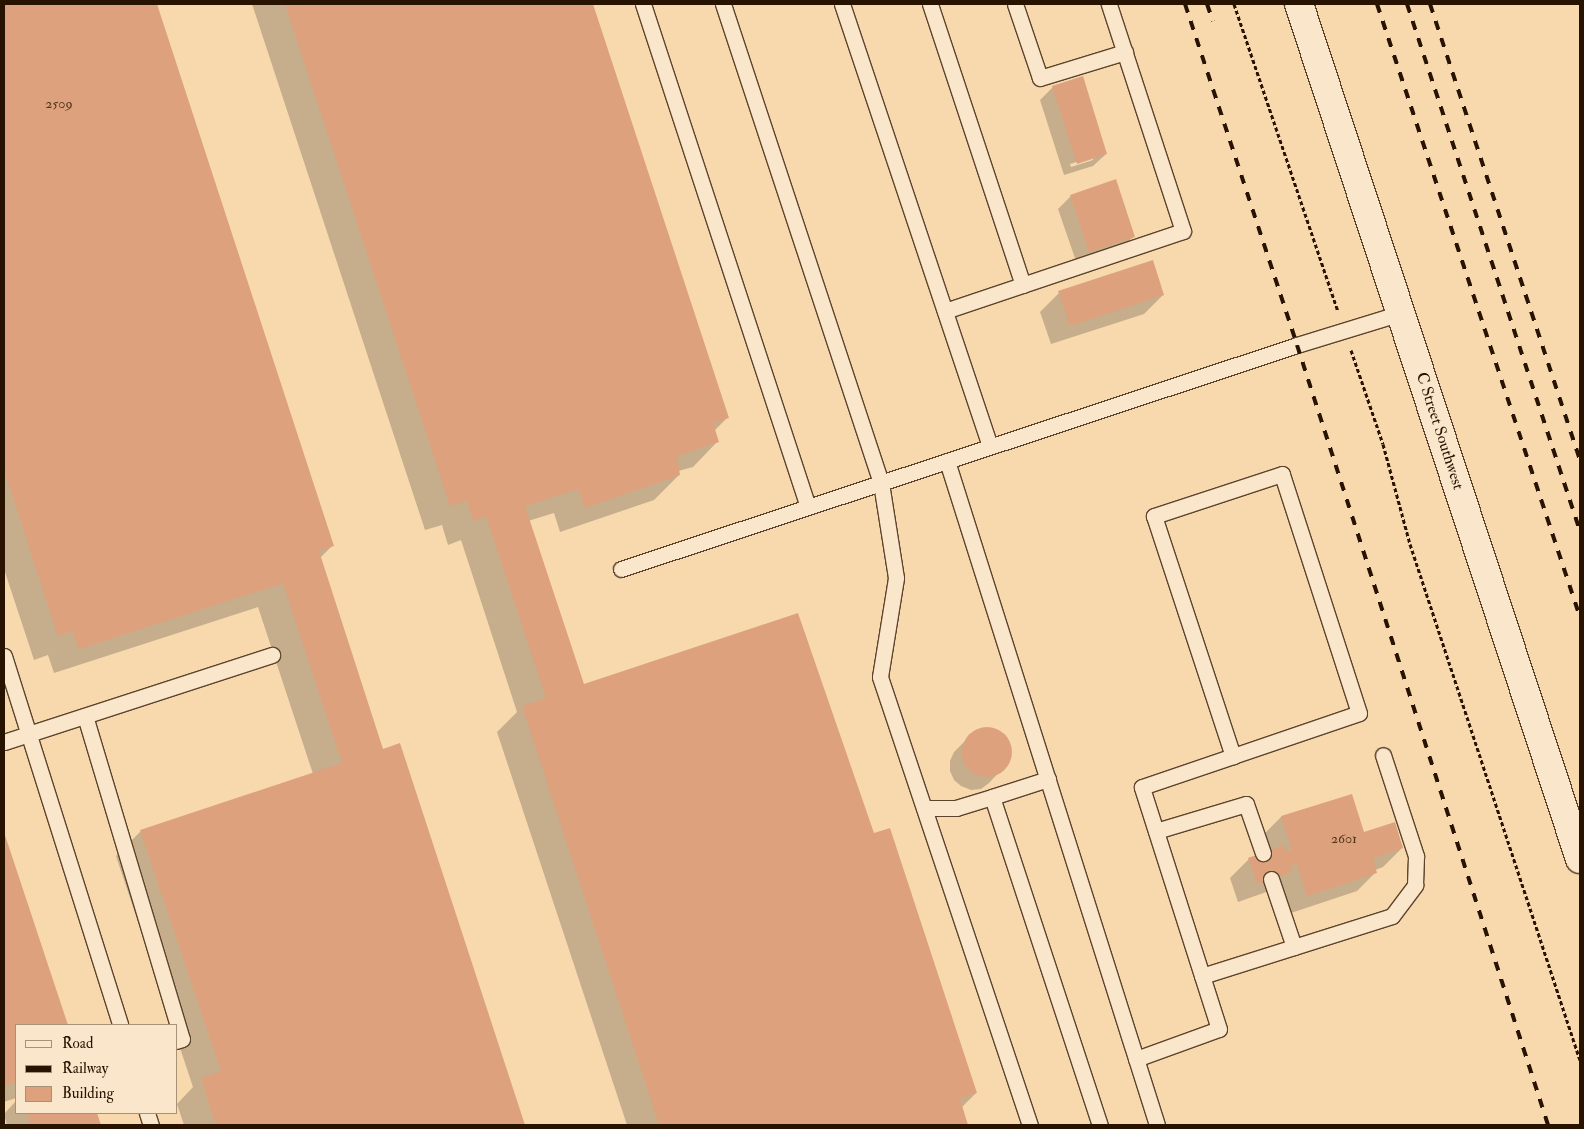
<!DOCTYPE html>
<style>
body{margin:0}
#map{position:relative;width:1584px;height:1129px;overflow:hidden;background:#f8d9ae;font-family:"IM FELL Double Pica",serif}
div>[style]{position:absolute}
.shadow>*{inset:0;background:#0003}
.building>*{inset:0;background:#dda27d}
.round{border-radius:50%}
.path>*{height:3px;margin-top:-1.5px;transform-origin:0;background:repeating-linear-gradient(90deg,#281200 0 4px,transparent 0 6.5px)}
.roads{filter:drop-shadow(1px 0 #5c442c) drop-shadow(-1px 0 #5c442c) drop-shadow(0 1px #5c442c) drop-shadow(0 -1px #5c442c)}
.service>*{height:15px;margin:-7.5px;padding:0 7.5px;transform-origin:7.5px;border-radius:7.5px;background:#fae6ca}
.secondary>*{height:28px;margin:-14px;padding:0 14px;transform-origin:14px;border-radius:14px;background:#fae6ca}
.rail>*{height:4px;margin-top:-2px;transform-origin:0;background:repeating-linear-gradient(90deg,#281200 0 9px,transparent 0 18px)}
span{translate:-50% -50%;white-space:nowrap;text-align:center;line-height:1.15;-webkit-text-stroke:4px #fae6ca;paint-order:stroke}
.number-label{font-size:14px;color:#55361f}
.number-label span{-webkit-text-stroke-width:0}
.street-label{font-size:16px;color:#281200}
.frame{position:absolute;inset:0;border:5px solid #281200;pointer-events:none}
.legend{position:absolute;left:15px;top:1024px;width:162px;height:90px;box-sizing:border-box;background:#fae6ca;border:1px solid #a69179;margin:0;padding:6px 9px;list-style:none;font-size:15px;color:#281200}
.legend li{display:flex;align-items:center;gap:10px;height:25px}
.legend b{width:25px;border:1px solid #a69179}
</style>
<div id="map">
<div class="shadow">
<i style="clip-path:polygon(4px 4px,156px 4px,332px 546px,320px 558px,382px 750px,399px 745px,524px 1125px,184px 1125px,177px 1104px,193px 1087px,116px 856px,141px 831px,313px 774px,258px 607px,54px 673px,48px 655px,34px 660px,4px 569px)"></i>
<i style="clip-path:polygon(252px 4px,592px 4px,727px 418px,714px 431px,717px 442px,693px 467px,678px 471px,679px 475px,654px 500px,560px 532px,554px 513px,528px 521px,583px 685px,873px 835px,976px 1093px,961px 1108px,967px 1125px,627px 1125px,497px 732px,517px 712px,461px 540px,448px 545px,442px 525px,425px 530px)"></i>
<i style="clip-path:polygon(evenodd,1053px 87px,1106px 154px,1093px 166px,1064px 175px,1040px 100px,1053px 87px,1093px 157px,1093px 160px,1071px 167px,1070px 164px,1093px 157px)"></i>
<i style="clip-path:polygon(1071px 196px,1134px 236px,1121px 249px,1077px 264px,1058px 209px)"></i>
<i style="clip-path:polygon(1059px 293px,1163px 295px,1144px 314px,1051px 344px,1040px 312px)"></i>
<i style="clip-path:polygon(984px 729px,994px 729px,1003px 735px,1009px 743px,1011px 752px,1009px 762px,989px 783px,981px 789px,971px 790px,961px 786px,954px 780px,950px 771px,950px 761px,954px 752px,967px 739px,975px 732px)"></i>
<i style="clip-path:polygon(1351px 795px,1364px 834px,1402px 848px,1383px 867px,1375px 870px,1376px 872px,1357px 891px,1288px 914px,1272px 890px,1238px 902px,1230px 878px,1249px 859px,1268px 852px,1262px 836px,1281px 817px)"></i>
<i style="clip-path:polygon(4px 835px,67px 1025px,16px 1025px,16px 1098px,4px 1102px)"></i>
<i style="clip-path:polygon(16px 1101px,16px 1113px,96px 1113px,100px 1125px,7px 1125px,4px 1114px)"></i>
</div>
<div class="building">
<i style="clip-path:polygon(4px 4px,157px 4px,334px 546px,319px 551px,383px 749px,400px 743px,525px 1125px,216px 1125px,201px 1078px,221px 1071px,140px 830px,342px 763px,283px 583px,79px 649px,73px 631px,58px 636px,4px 470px)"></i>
<i style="clip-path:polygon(285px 4px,593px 4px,729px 418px,713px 423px,719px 442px,677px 456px,680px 475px,585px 508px,578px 489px,525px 506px,584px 684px,798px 613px,874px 833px,890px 828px,977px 1093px,960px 1099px,968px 1125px,659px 1125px,522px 706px,546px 698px,486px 516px,473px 521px,467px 501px,450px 506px)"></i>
<i style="clip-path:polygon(1083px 76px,1107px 154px,1077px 164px,1052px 86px)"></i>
<i style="clip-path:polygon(1116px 179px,1135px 237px,1089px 252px,1070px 195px)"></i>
<i style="clip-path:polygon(1153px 260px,1164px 295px,1070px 326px,1058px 291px)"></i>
<i class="round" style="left:962px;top:727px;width:50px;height:50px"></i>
<i style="clip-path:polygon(1352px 794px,1364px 832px,1395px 822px,1403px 848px,1373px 858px,1377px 873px,1307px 896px,1297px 864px,1290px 866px,1292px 872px,1257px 884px,1248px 858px,1284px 845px,1286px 851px,1292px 850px,1281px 816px)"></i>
<i style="clip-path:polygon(4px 832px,68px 1025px,16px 1025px,16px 1082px,4px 1086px)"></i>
<i style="clip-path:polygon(27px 1113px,97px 1113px,101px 1125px,31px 1125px)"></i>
</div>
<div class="path">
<i style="left:1234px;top:4px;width:324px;rotate:71.3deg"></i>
<i style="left:1351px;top:350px;width:99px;rotate:71.2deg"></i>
<i style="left:1383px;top:444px;width:104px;rotate:74.9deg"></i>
<i style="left:1410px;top:544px;width:543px;rotate:71.77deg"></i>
</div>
<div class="roads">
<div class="service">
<i style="left:643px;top:4px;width:529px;rotate:71.84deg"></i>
<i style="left:723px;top:4px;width:504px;rotate:71.74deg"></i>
<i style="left:881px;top:483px;width:96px;rotate:81deg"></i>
<i style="left:896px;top:578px;width:100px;rotate:99.2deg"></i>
<i style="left:880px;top:677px;width:472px;rotate:71.5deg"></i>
<i style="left:842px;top:4px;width:466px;rotate:71.5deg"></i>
<i style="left:930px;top:4px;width:296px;rotate:71.7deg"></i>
<i style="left:1015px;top:4px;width:78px;rotate:71.3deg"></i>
<i style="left:1040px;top:78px;width:89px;rotate:-17deg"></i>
<i style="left:945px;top:311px;width:251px;rotate:-18.6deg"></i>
<i style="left:1183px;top:231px;width:239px;rotate:-108.1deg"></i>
<i style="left:947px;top:461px;width:696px;rotate:72.45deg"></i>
<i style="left:621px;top:569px;width:712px;rotate:-18.33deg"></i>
<i style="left:1297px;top:345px;width:109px;rotate:-17.1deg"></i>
<i style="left:4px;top:656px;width:387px;rotate:72.5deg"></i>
<i style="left:85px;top:716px;width:337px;rotate:73.3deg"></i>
<i style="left:182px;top:1039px;width:6px;rotate:162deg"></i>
<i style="left:4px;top:742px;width:282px;rotate:-18deg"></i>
<i style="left:992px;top:797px;width:59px;rotate:-17.8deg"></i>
<i style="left:924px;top:808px;width:32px"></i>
<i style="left:956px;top:808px;width:38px;rotate:-17deg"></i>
<i style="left:992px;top:797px;width:345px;rotate:71.8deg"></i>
<i style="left:1156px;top:831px;width:94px;rotate:-16.7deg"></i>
<i style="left:1246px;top:804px;width:52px;rotate:70.9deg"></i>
<i style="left:1271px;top:879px;width:72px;rotate:71.3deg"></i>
<i style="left:1202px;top:976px;width:199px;rotate:-17.5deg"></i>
<i style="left:1392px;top:916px;width:39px;rotate:-53deg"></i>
<i style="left:1415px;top:885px;width:29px;rotate:-88deg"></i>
<i style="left:1416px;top:856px;width:106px;rotate:-108.1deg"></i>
<i style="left:1136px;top:1059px;width:88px;rotate:-19.9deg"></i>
<i style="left:1219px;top:1029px;width:254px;rotate:-107.7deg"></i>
<i style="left:1142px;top:787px;width:96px;rotate:-18.8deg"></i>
<i style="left:1233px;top:756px;width:133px;rotate:-18.8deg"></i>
<i style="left:1359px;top:713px;width:251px;rotate:-107.9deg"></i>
<i style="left:1282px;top:474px;width:135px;rotate:161.8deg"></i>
<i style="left:1154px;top:516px;width:253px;rotate:71.8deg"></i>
<i style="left:147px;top:1113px;width:13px;rotate:72deg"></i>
</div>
<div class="secondary">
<i style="left:1299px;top:4px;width:900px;rotate:71.81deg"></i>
</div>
</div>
<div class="rail">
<i style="left:1185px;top:4px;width:359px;rotate:71.8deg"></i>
<i style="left:1297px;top:345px;width:819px;rotate:72.16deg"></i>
<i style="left:1207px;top:4px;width:18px;rotate:71deg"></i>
<i style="left:1377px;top:4px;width:646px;rotate:71.68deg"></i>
<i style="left:1407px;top:4px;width:555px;rotate:71.83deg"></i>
<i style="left:1430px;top:4px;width:480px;rotate:71.8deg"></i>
</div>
<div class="number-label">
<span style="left:59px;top:104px">2509</span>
<span style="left:1344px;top:839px">2601</span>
</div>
<div class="street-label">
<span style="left:1440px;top:431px;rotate:72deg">C Street Southwest</span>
</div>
<div class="frame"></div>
<ul class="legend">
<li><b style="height:6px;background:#fae6ca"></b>Road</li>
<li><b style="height:6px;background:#281200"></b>Railway</li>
<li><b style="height:14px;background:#dda27d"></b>Building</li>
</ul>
</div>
